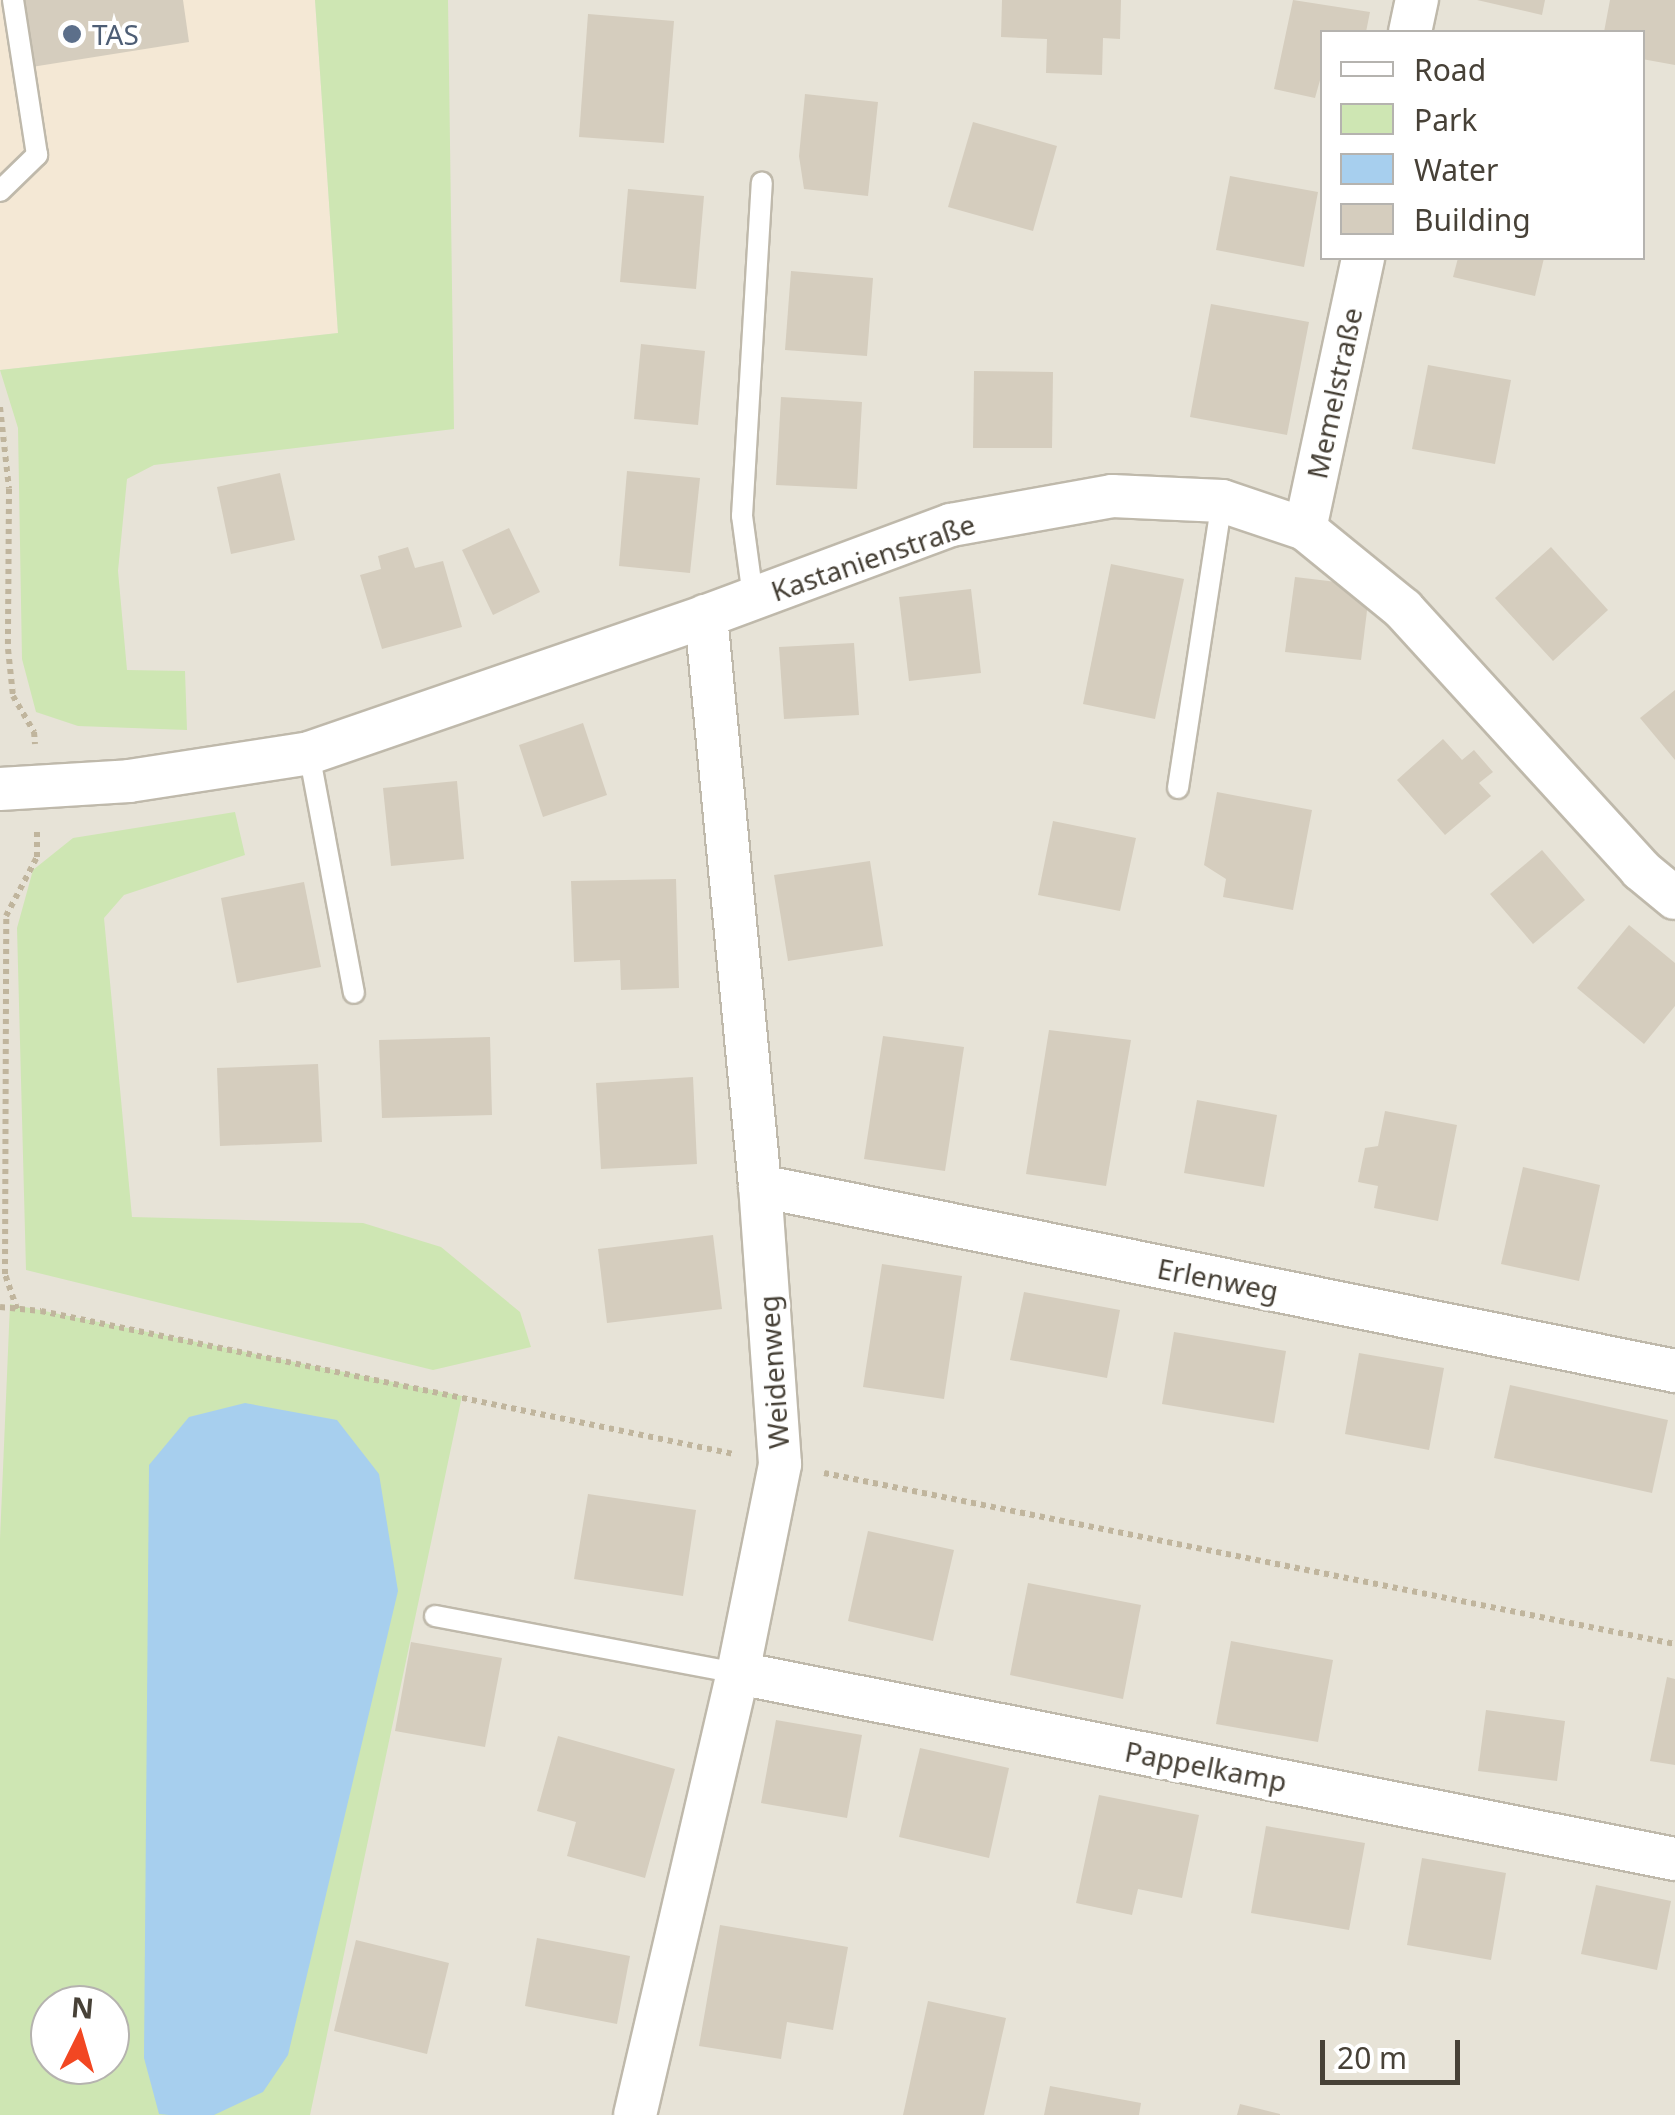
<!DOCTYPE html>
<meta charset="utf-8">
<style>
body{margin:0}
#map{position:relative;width:1675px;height:2115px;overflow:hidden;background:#f4f1e9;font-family:"Noto Sans",sans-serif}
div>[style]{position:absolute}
.residential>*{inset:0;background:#e7e3d7}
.commercial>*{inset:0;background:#f4e8d5}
.green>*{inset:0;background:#cee6b3}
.water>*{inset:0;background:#a7cfee}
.building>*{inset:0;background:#d5cdbe}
.path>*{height:6px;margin-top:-3px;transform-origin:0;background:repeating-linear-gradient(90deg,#c0b59d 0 5px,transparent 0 10px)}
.roads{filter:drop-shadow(2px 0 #bfb9ab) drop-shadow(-2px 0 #bfb9ab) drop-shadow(0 2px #bfb9ab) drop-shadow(0 -2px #bfb9ab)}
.service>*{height:20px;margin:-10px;padding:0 10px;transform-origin:10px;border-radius:10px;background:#fff}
.minor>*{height:42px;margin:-21px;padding:0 21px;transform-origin:21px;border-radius:21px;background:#fff}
.dots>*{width:28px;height:28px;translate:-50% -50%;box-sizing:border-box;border:5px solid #fff;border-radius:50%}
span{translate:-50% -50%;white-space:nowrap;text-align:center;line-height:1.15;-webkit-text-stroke:8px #fff;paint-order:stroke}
.service-label{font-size:28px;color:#4e5e75}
.left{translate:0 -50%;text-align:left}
.street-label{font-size:28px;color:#474137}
.legend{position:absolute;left:1320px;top:30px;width:325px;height:230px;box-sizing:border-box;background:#fff;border:2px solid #b5b3af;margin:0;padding:12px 18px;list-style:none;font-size:30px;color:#474137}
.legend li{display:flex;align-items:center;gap:20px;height:50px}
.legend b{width:50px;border:2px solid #b5b3af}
.north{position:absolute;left:30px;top:1985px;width:100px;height:100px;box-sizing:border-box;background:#fff;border:2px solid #b5b3af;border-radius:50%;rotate:5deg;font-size:28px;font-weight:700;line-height:40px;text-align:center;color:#474137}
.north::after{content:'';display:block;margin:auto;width:35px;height:45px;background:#f24722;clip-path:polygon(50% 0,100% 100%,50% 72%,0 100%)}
.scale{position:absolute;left:1320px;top:2040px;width:140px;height:45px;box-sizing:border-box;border:5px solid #474137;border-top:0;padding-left:12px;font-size:30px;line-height:35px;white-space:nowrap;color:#474137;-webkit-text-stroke:8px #fff;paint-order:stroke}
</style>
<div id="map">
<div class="residential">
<i style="clip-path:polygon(evenodd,0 0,1675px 0,1675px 2115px,0 2115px,0 0,1322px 32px,1642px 32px,1642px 258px,1322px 258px,1322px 32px,0 0,50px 2005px,110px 2005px,110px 2065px,50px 2065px,50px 2005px)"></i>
</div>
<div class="commercial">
<i style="clip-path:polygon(0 0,315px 0,338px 333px,0 370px)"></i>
</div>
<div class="green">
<i style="clip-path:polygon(315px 0,448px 0,454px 429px,154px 465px,127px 479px,118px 571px,127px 670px,185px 671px,187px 730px,78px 726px,36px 712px,22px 659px,18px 428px,0 370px,338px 333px)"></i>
<i style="clip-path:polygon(235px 812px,245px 855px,124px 895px,104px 918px,132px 1217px,363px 1223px,441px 1247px,520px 1312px,531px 1347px,433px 1370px,26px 1270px,17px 928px,33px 870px,73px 838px)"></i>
<i style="clip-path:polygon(evenodd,10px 1304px,462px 1396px,310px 2115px,0 2115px,0 1539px,10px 1304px,50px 2005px,110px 2005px,110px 2065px,50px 2065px,50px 2005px)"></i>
</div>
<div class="water">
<i style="clip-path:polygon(245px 1403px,337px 1420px,379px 1474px,398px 1591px,288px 2055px,263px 2092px,214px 2115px,169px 2115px,159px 2114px,144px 2058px,149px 1465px,189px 1417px)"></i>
</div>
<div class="building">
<i style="clip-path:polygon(8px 0,183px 0,189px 42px,19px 69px)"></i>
<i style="clip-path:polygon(1002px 0,1121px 0,1120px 39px,1103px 38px,1102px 75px,1046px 73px,1047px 39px,1001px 37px)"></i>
<i style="clip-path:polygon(1293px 0,1370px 12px,1366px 32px,1322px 32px,1322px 73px,1315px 98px,1274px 89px)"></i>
<i style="clip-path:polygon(1477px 0,1545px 0,1542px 15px)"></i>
<i style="clip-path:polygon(1610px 0,1675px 0,1675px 65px,1642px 59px,1642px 32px,1604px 32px)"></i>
<i style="clip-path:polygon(588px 14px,674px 21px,664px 143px,579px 137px)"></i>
<i style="clip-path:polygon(805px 94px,878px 102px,868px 196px,804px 189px,799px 156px)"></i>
<i style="clip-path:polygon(973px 122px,1057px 146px,1033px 231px,948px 207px)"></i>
<i style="clip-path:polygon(1230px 176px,1318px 192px,1304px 267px,1216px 250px)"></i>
<i style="clip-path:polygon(628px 189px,704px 196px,696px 289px,620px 282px)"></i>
<i style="clip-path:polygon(1458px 258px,1544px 258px,1535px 296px,1453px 277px)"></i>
<i style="clip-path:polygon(791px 271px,873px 278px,867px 356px,785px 350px)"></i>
<i style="clip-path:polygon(1211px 304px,1309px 322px,1287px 435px,1190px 417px)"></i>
<i style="clip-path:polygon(641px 344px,705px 351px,698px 425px,634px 419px)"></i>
<i style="clip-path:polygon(1428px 365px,1511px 380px,1495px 464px,1412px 449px)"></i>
<i style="clip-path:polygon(974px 371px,1053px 372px,1052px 448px,973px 448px)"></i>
<i style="clip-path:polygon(781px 397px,862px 402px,857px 489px,776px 485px)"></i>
<i style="clip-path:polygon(627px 471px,700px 478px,690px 573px,619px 566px)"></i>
<i style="clip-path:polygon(280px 473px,295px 540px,231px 554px,217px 487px)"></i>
<i style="clip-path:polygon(509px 528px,540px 592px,493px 615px,462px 550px)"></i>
<i style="clip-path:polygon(408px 547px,415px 568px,443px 561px,462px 627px,382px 649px,360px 575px,381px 569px,378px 556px)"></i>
<i style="clip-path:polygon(1551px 547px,1608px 610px,1553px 661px,1495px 598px)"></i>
<i style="clip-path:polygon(1111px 564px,1184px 579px,1155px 719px,1083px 704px)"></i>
<i style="clip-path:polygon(1295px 577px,1370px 586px,1361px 660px,1285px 652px)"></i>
<i style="clip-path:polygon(971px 589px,981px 673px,909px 681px,899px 597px)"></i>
<i style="clip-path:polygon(854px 643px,859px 715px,784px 719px,779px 647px)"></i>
<i style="clip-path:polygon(1675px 690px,1675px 760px,1640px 718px)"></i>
<i style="clip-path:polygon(583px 723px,607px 795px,543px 817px,519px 745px)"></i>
<i style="clip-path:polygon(1443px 739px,1462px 760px,1474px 750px,1493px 772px,1479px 783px,1491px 796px,1445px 835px,1397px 780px)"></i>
<i style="clip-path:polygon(457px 781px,464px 859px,391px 866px,383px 788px)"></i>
<i style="clip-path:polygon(1217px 792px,1312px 810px,1293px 910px,1223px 897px,1226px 879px,1204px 865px)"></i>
<i style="clip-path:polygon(1053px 821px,1136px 838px,1120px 911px,1038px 895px)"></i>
<i style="clip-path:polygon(1542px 850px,1585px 900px,1533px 944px,1490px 894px)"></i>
<i style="clip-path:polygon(870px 861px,883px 946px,788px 961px,774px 875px)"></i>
<i style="clip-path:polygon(676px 879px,679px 988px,621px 990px,620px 960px,574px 962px,571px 881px)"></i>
<i style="clip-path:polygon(304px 882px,321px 967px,237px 983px,221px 898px)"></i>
<i style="clip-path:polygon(1629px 925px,1675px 963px,1675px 1006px,1644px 1044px,1577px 988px)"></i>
<i style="clip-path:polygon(1049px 1030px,1131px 1040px,1106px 1186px,1026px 1174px)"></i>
<i style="clip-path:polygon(883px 1036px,964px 1047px,945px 1171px,864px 1159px)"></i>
<i style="clip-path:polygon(490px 1037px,492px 1115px,382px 1118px,379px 1040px)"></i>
<i style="clip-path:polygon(318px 1064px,322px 1142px,220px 1146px,217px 1068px)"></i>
<i style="clip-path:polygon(693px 1077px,697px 1164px,601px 1169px,596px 1083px)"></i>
<i style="clip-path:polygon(1197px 1100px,1277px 1115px,1264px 1187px,1184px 1173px)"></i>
<i style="clip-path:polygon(1385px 1111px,1457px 1125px,1438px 1221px,1374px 1208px,1378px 1186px,1358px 1182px,1365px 1148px,1378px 1146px)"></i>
<i style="clip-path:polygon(1523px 1167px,1600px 1185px,1579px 1281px,1501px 1264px)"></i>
<i style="clip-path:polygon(713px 1235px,722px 1309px,607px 1323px,598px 1249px)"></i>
<i style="clip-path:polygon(882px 1264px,962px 1276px,944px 1399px,863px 1387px)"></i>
<i style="clip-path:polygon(1024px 1292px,1120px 1310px,1107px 1378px,1010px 1360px)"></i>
<i style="clip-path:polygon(1174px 1332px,1286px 1351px,1274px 1423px,1162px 1404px)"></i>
<i style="clip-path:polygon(1359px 1353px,1444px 1368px,1429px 1450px,1345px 1434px)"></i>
<i style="clip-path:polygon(1510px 1385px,1668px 1420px,1652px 1493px,1494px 1458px)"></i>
<i style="clip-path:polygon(588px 1494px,696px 1510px,683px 1596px,574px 1579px)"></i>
<i style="clip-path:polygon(868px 1531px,954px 1550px,933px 1641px,848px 1621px)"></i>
<i style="clip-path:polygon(1028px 1583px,1141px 1605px,1123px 1699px,1010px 1675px)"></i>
<i style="clip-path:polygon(1231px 1641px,1333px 1660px,1318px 1742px,1216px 1724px)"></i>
<i style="clip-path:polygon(411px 1642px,502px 1658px,485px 1747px,395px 1731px)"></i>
<i style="clip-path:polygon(1667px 1677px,1675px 1679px,1675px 1765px,1650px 1761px)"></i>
<i style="clip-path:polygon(1486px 1710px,1565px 1721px,1557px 1781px,1478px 1771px)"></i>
<i style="clip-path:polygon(776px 1720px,862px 1735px,847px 1818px,761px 1803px)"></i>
<i style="clip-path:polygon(558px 1736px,675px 1769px,645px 1878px,567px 1856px,576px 1822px,537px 1811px)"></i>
<i style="clip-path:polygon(920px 1748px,1009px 1768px,989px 1858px,899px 1837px)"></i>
<i style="clip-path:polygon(1099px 1795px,1199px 1815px,1182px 1898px,1138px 1889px,1132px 1915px,1076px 1903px)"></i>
<i style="clip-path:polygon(1266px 1826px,1365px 1843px,1349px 1930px,1251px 1913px)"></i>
<i style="clip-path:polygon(1422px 1858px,1506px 1873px,1491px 1960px,1407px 1945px)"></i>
<i style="clip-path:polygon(1596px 1885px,1671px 1901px,1657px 1970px,1581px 1954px)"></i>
<i style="clip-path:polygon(720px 1925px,848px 1947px,833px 2030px,787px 2022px,781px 2059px,699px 2046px)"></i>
<i style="clip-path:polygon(537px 1938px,630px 1956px,617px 2024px,525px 2006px)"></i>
<i style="clip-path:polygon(356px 1940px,449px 1963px,427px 2054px,334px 2031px)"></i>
<i style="clip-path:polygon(928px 2001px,1006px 2018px,984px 2115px,903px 2115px)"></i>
<i style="clip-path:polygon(1050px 2086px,1141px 2103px,1139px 2115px,1044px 2115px)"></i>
<i style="clip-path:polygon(1240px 2104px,1280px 2114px,1280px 2115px,1237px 2115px)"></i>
</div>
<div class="path">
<i style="left:0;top:407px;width:82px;rotate:83.7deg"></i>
<i style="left:9px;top:489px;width:160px;rotate:90.4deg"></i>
<i style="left:8px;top:649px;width:47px;rotate:83.9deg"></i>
<i style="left:13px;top:696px;width:42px;rotate:59.7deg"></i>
<i style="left:34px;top:732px;width:12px;rotate:85deg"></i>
<i style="left:0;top:1307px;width:41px;rotate:5.6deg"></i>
<i style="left:41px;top:1311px;width:708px;rotate:11.66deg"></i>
<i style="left:17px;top:1309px;width:37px;rotate:-109deg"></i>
<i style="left:5px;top:1274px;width:358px;rotate:-89.8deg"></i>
<i style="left:6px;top:916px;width:67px;rotate:-62.3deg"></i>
<i style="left:37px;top:857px;width:26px;rotate:-90deg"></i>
<i style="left:824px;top:1473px;width:868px;rotate:11.36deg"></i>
</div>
<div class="roads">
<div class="service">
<i style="left:0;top:191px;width:52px;rotate:-44.2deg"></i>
<i style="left:37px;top:155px;width:157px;rotate:-98.8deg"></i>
<i style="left:753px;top:597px;width:82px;rotate:-97.7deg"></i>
<i style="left:742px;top:516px;width:334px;rotate:-86.6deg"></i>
<i style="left:309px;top:753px;width:244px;rotate:79.4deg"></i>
<i style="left:1178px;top:788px;width:290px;rotate:-81.3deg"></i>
<i style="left:435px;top:1616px;width:308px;rotate:10.7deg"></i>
</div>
<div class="minor">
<i style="left:1410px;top:32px;width:33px;rotate:-78deg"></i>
<i style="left:1305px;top:529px;width:277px;rotate:-77.9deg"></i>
<i style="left:0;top:789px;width:129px;rotate:-3.5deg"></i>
<i style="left:129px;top:781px;width:182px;rotate:-8.8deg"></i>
<i style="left:309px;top:753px;width:420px;rotate:-19deg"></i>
<i style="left:706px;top:616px;width:261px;rotate:-20.4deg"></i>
<i style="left:951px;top:525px;width:164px;rotate:-10.2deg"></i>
<i style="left:1112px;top:496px;width:110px;rotate:2.6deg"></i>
<i style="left:1222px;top:501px;width:88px;rotate:18.6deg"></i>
<i style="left:1305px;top:529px;width:127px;rotate:39.2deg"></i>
<i style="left:1403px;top:609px;width:353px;rotate:47.6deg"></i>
<i style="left:1641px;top:870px;width:44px;rotate:39.5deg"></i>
<i style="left:760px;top:1186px;width:934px;rotate:11.43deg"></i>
<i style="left:738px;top:1673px;width:955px;rotate:11.23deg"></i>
<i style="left:635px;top:2115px;width:454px;rotate:-76.9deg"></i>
<i style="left:738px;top:1673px;width:213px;rotate:-78.6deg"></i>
<i style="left:780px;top:1464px;width:279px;rotate:-94.1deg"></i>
<i style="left:760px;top:1186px;width:573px;rotate:-95.41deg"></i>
</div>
</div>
<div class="dots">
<i style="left:72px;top:34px;background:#5c6f8a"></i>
</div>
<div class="service-label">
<span class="left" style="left:92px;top:34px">TAS</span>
</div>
<div class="street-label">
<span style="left:1334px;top:393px;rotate:-78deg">Memelstraße</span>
<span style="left:873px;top:557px;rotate:-19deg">Kastanienstraße</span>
<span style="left:1218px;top:1279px;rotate:11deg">Erlenweg</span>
<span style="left:773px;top:1372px;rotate:-94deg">Weidenweg</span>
<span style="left:1206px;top:1766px;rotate:11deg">Pappelkamp</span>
</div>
<ul class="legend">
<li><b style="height:12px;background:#fff"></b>Road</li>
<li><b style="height:28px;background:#cee6b3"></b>Park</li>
<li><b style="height:28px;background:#a7cfee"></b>Water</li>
<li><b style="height:28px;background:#d5cdbe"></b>Building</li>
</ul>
<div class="north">N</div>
<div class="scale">20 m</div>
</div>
